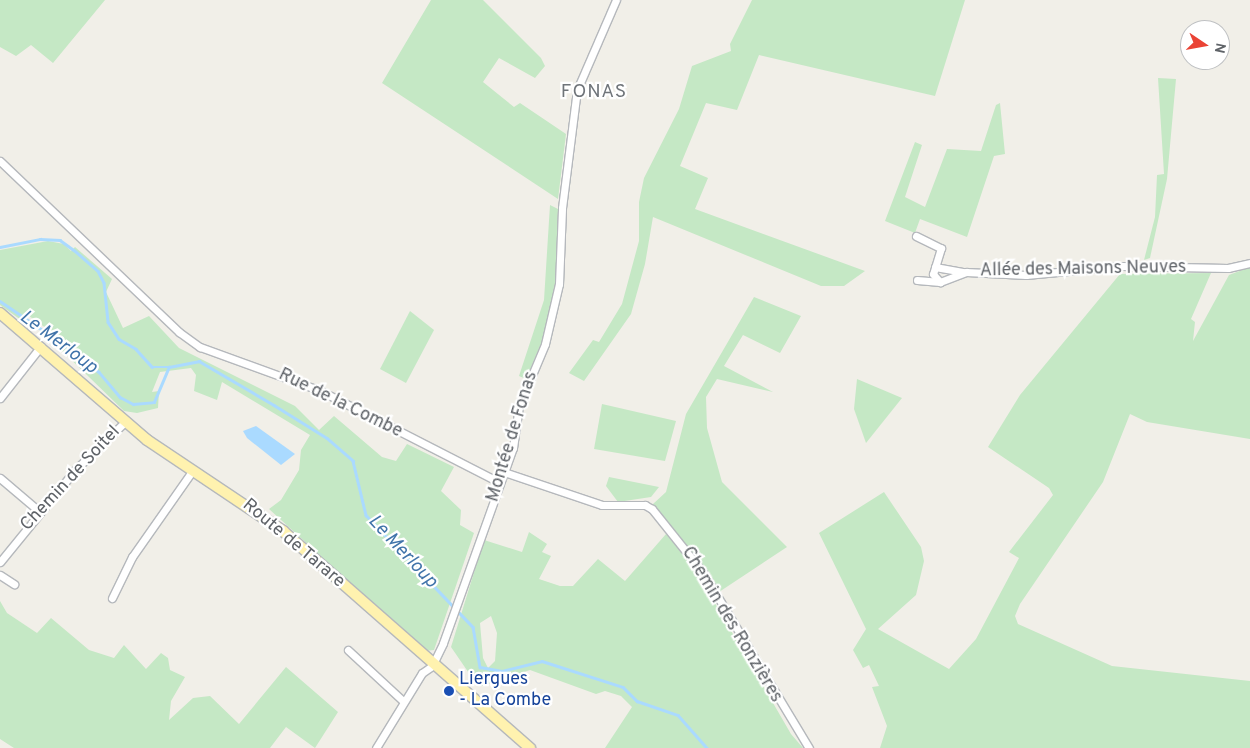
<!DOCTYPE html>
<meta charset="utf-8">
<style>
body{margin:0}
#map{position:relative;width:1250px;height:748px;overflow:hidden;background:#f1efe8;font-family:Overpass,sans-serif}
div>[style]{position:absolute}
.green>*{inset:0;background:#c5e8c5}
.water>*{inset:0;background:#aadaff}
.stream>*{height:2.5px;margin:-1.25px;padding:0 1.25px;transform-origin:1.25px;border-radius:1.25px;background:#aadaff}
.roads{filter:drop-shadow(1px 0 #b5b8bc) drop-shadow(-1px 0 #b5b8bc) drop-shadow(0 1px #b5b8bc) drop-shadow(0 -1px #b5b8bc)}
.minor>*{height:7px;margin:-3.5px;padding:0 3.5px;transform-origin:3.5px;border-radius:3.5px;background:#fff}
.primary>*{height:10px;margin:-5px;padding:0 5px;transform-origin:5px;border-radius:5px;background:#fff2af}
.dots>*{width:14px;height:14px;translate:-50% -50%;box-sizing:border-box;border:2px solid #fff;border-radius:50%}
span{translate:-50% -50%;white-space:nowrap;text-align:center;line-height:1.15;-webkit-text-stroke:4.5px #fff;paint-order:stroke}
.street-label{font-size:18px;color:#5f6368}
.transit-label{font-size:18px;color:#164399}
.left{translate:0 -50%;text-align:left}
.neighbourhood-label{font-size:19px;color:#70757a;letter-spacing:1px}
.water-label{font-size:19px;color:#4174aa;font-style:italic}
.north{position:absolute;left:1180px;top:20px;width:50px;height:50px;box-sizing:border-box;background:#fff;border:1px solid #bfc1c3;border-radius:50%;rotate:102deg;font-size:14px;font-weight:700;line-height:20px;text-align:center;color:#5f6368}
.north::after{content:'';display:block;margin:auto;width:18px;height:22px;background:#ea4335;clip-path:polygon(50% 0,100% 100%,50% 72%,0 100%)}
</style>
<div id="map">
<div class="green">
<i style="clip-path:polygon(0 0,105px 0,53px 63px,31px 45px,16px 56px,0 47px)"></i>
<i style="clip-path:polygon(431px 0,483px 0,541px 58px,545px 66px,535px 78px,499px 58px,483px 82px,514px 107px,520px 103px,566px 134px,558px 199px,382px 83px)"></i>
<i style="clip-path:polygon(752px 0,965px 0,935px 96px,759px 55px,737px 110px,706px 103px,680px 166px,708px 178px,695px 209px,865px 271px,844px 286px,821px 286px,653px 217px,645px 264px,631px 314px,584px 381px,569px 373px,593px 340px,599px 342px,622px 304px,639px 241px,639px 202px,644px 178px,679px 109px,692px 66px,731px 51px,730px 44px)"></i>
<i style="clip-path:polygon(1158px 78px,1176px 79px,1167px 179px,1150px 258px,1144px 260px,1155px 217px,1157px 175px,1164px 174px)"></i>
<i style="clip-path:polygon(1000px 103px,1005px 154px,994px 156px,967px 237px,920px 219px,915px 233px,885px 221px,915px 142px,922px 145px,905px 197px,925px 207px,947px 149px,981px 151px,996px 105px)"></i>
<i style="clip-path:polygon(550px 205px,558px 209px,556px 279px,543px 339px,526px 379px,519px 376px,544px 300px)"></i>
<i style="clip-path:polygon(48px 241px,64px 244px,71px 251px,75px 247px,112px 279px,106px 292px,123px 328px,149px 316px,179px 348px,295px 406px,319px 430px,334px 416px,382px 457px,396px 461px,407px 444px,454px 467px,441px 491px,461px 510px,460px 525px,474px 533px,434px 650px,425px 651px,269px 509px,281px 500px,299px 470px,301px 450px,310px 435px,222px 382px,217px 400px,194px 391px,196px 375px,191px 368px,160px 372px,152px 392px,159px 391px,158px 408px,137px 413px,124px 411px,54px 343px,57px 336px,25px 313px,21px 320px,0 305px,0 250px)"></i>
<i style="clip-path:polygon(1250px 267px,1250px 439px,1147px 422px,1130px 414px,1103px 482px,1020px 604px,1015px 616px,1018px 624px,1112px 666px,1250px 681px,1250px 748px,880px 748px,887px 726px,872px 687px,879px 686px,869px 665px,863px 668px,853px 650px,866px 629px,819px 533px,884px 492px,921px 547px,924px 561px,916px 595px,878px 629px,949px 669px,976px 639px,1019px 558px,1009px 552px,1053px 495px,1049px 488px,988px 447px,1020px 395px,1120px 274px,1211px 273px,1191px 319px,1195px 322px,1193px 341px,1229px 275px)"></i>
<i style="clip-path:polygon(754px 297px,801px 316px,780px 353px,743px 335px,724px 366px,773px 392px,717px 379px,706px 397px,707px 428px,722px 482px,787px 547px,719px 592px,653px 504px,666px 492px,686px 414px)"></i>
<i style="clip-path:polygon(410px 311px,434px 330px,406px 383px,380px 369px)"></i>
<i style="clip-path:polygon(857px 379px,902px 398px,866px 443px,854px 409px)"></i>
<i style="clip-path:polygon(602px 404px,676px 421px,665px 461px,594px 449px)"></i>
<i style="clip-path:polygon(609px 477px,659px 487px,651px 497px,618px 502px,606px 486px)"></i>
<i style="clip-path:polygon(evenodd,529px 532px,547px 544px,542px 552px,551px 556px,539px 579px,560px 586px,573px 586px,598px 559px,625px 581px,666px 534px,694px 567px,791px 734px,803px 748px,605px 748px,632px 707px,621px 696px,605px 691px,596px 694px,530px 670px,482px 686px,475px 682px,451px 647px,484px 540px,522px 552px,529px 532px,491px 616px,497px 633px,495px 661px,488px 668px,483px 658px,480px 623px,491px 616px)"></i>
<i style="clip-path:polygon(0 601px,7px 613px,37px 633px,51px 618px,89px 650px,114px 658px,124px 645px,146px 669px,161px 653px,168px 658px,170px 670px,185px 677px,171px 701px,169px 720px,193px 698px,210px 696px,239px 724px,286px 667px,338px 712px,315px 748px,286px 727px,270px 748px,14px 748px,0 739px)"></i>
</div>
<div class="water">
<i style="clip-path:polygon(256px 426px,295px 454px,281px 465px,247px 438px,243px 431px)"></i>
</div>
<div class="stream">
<i style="left:0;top:247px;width:41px;rotate:-11.3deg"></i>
<i style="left:40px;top:239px;width:20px;rotate:3deg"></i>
<i style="left:60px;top:240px;width:17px;rotate:36deg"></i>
<i style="left:74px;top:250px;width:32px;rotate:41deg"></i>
<i style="left:98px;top:271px;width:13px;rotate:63deg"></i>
<i style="left:104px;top:283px;width:39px;rotate:84deg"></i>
<i style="left:108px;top:322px;width:20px;rotate:57deg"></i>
<i style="left:119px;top:339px;width:20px;rotate:30deg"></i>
<i style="left:136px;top:349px;width:24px;rotate:48deg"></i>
<i style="left:152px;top:367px;width:17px"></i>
<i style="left:0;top:301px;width:80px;rotate:34.3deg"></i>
<i style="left:66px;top:346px;width:42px;rotate:38.2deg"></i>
<i style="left:99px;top:372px;width:33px;rotate:50deg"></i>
<i style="left:120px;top:397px;width:15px;rotate:28deg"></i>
<i style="left:133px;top:404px;width:21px;rotate:-5deg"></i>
<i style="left:154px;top:402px;width:38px;rotate:-67deg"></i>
<i style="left:169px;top:367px;width:31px;rotate:-11deg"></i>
<i style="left:199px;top:361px;width:87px;rotate:30.4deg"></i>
<i style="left:274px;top:405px;width:62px;rotate:31.9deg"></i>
<i style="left:327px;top:438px;width:35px;rotate:41deg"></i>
<i style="left:353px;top:461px;width:56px;rotate:76.5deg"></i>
<i style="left:366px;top:515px;width:155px;rotate:46.3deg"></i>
<i style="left:473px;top:627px;width:41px;rotate:80.1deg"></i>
<i style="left:480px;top:667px;width:22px;rotate:10deg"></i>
<i style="left:502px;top:671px;width:41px;rotate:-14deg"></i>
<i style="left:542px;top:661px;width:85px;rotate:17.8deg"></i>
<i style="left:623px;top:687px;width:20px;rotate:45deg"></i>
<i style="left:637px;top:701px;width:43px;rotate:18.9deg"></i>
<i style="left:678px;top:715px;width:44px;rotate:48.7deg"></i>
</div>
<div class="roads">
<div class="minor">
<i style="left:0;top:161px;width:248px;rotate:43.7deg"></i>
<i style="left:179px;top:332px;width:26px;rotate:36deg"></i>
<i style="left:200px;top:347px;width:127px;rotate:19.9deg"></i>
<i style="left:319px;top:390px;width:202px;rotate:27.1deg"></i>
<i style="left:916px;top:236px;width:28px;rotate:26deg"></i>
<i style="left:941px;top:248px;width:27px;rotate:107deg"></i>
<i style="left:933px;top:274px;width:11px;rotate:49deg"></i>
<i style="left:935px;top:267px;width:28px;rotate:10deg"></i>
<i style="left:917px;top:280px;width:23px;rotate:5deg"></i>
<i style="left:940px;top:282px;width:28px;rotate:-21deg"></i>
<i style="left:966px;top:272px;width:60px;rotate:2.9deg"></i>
<i style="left:1026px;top:275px;width:96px;rotate:-5.4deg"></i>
<i style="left:1122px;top:266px;width:106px;rotate:1.1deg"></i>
<i style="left:1228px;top:268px;width:23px;rotate:-13deg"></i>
<i style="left:0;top:398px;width:66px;rotate:-51.7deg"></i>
<i style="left:504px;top:472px;width:103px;rotate:18.6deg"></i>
<i style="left:602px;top:505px;width:43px"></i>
<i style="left:645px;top:505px;width:8px;rotate:30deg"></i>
<i style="left:652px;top:509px;width:83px;rotate:51.3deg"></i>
<i style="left:704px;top:574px;width:203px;rotate:58.9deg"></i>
<i style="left:0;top:478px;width:52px;rotate:40.4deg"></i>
<i style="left:0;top:562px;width:119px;rotate:-50.8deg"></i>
<i style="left:75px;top:470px;width:71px;rotate:-43.9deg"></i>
<i style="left:0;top:575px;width:17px;rotate:33deg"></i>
<i style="left:112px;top:598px;width:46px;rotate:-64deg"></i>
<i style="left:132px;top:557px;width:106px;rotate:-55deg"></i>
<i style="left:348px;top:650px;width:75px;rotate:42.8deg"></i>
<i style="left:376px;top:748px;width:88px;rotate:-58.5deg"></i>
<i style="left:422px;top:673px;width:12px;rotate:-35deg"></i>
<i style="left:432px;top:666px;width:25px;rotate:-64deg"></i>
<i style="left:443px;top:643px;width:207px;rotate:-70.3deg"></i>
<i style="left:513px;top:448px;width:42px;rotate:-81.9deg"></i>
<i style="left:519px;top:406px;width:67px;rotate:-67.2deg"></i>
<i style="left:545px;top:344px;width:62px;rotate:-76.9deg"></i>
<i style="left:559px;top:284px;width:76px;rotate:-87.7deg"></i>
<i style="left:562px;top:208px;width:119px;rotate:-82.8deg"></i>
<i style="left:577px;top:90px;width:98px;rotate:-66.6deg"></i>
</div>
<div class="primary">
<i style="left:0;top:313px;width:194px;rotate:40.8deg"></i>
<i style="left:147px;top:440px;width:164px;rotate:33.8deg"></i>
<i style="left:283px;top:531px;width:329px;rotate:41.3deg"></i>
</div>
</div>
<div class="dots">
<i style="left:449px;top:691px;background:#1a4fb4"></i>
</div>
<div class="street-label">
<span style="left:1083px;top:270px;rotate:-1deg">Allée des Maisons Neuves</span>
<span style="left:340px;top:404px;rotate:26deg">Rue de la Combe</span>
<span style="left:513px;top:437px;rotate:-73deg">Montée de Fonas</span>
<span style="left:71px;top:479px;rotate:-47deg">Chemin de Soitel</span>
<span style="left:293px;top:544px;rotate:40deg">Route de Tarare</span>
<span style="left:731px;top:625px;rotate:59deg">Chemin des Ronzières</span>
</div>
<div class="transit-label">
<span class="left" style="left:459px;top:691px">Liergues<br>- La Combe</span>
</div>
<div class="neighbourhood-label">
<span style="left:594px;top:93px">FONAS</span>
</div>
<div class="water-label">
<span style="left:58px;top:343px;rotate:37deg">Le Merloup</span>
<span style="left:402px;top:552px;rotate:47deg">Le Merloup</span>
</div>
<div class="north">N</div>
</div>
